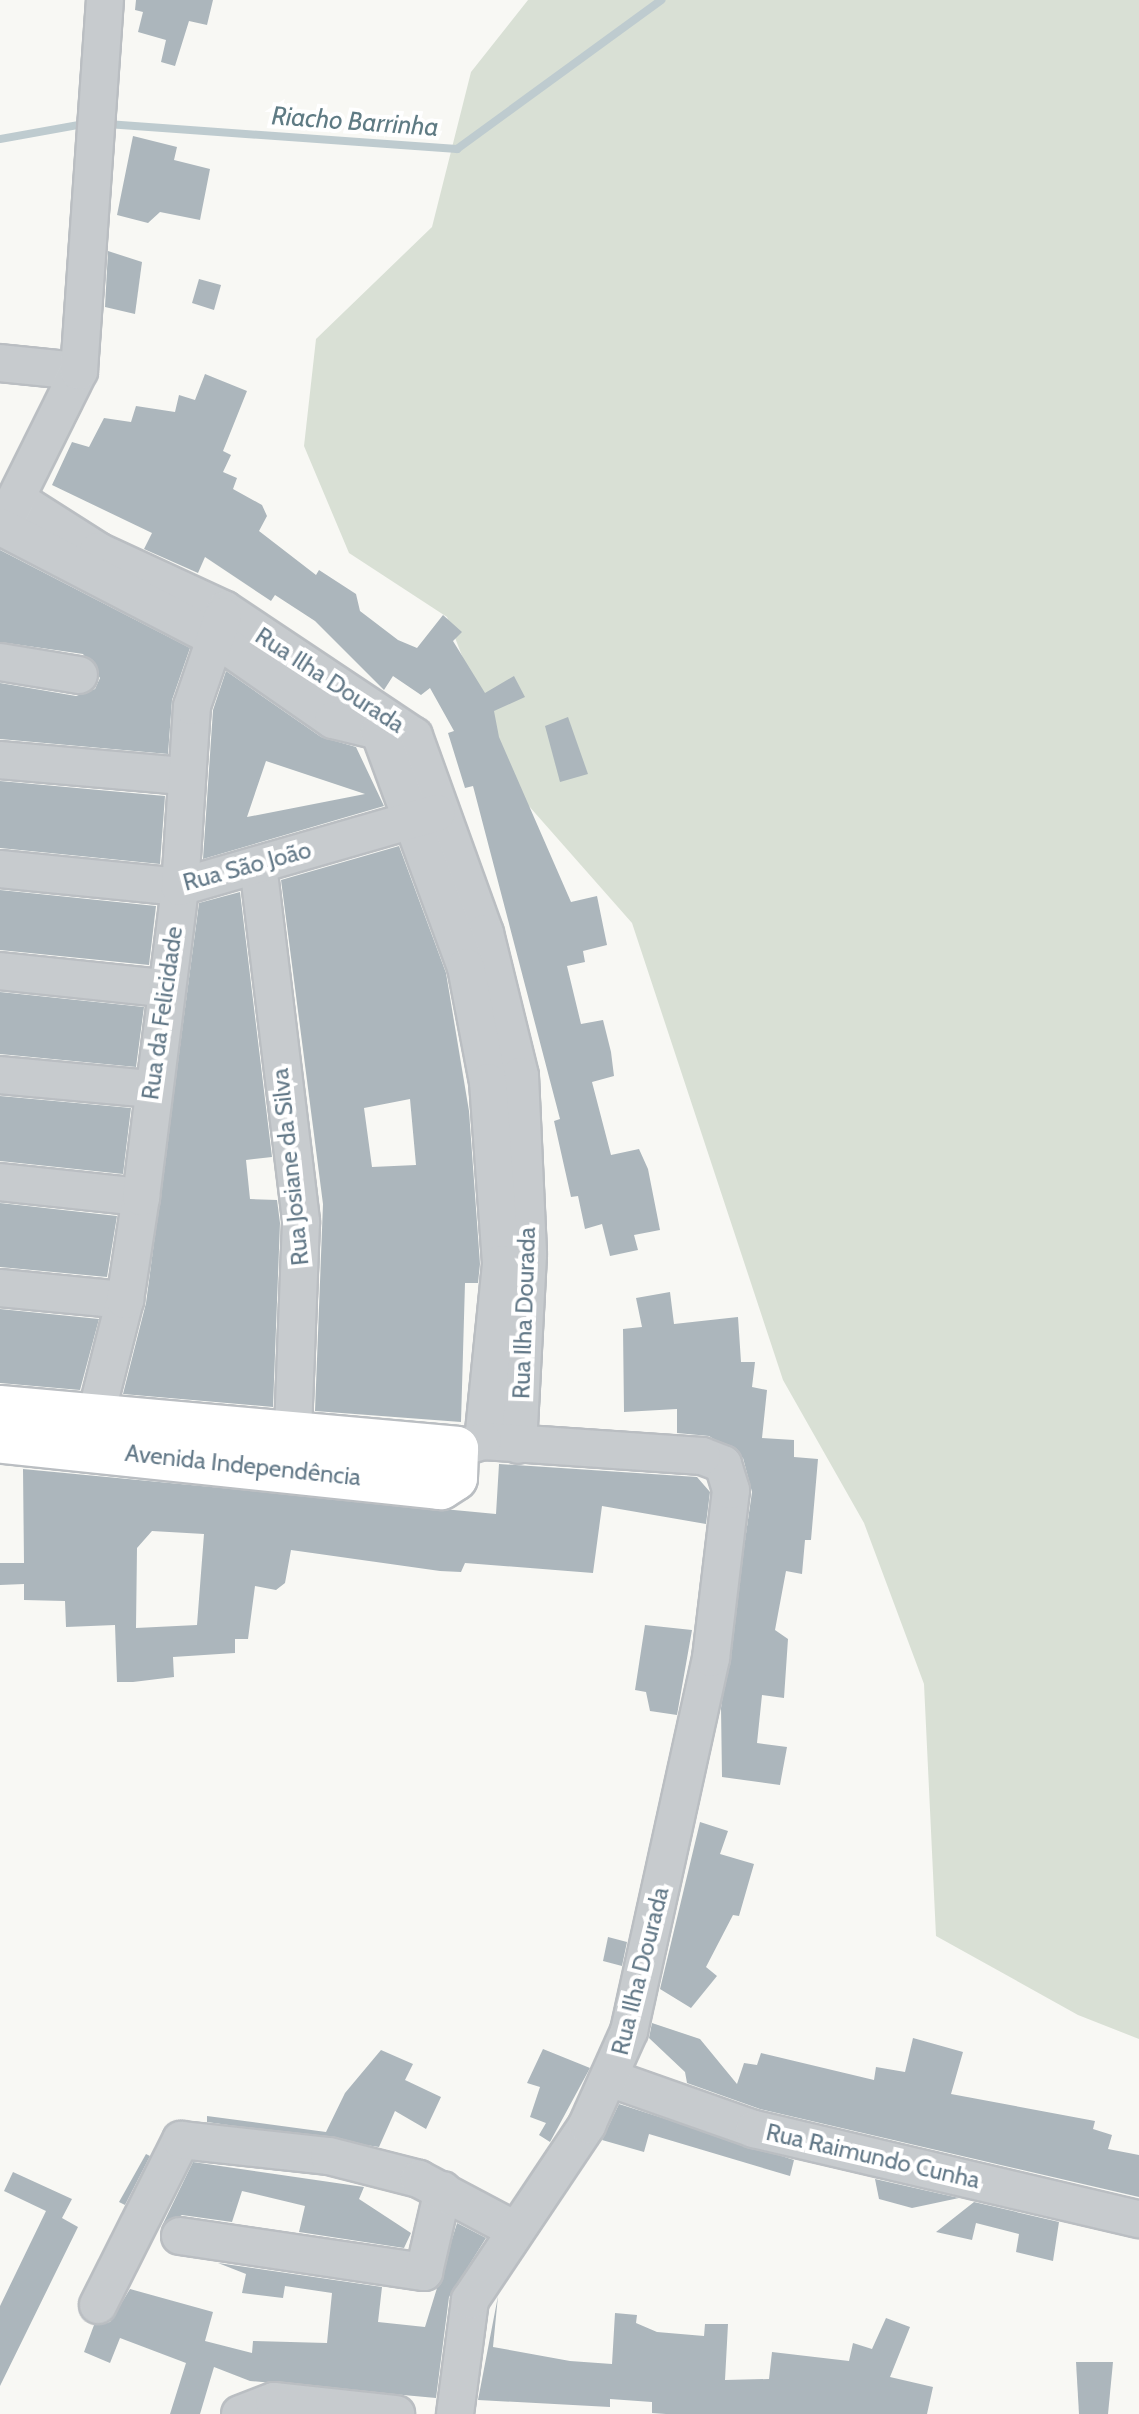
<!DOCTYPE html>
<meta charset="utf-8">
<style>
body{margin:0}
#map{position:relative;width:1139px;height:2414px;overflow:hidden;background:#f8f8f4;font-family:Cabin,sans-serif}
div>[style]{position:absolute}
.green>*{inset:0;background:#d9e0d5}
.stream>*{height:8px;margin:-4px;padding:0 4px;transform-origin:4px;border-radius:4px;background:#becbcf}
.building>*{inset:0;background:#acb6bc}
.roads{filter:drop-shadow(2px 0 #babec2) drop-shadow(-2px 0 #babec2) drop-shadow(0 2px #babec2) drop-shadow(0 -2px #babec2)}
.minor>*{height:36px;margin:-18px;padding:0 18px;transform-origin:18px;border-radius:18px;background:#c7cbce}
.major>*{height:44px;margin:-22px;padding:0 22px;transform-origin:22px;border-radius:22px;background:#fff}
span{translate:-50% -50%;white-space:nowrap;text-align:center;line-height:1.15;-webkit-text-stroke:8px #fff;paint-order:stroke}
.street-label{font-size:24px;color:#637988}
.water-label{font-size:26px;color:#5f7b84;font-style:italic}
</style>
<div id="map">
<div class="green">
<i style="clip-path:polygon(528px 0,1139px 0,1139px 2039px,1078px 2015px,936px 1936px,924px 1684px,864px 1523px,783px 1380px,632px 923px,513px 788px,447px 617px,349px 553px,304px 446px,316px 339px,432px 227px,471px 72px)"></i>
</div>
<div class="stream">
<i style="left:107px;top:124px;width:351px;rotate:4.1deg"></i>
<i style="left:457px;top:149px;width:253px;rotate:-36.1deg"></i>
<i style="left:0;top:139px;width:90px;rotate:-10.2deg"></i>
</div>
<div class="building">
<i style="clip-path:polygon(136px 0,213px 0,207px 25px,189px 21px,175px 66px,161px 62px,166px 40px,138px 32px,143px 12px,135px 10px)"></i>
<i style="clip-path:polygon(133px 136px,177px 147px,174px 160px,210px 169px,200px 220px,160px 212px,148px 223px,117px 215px)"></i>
<i style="clip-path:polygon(108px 251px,142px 262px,135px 314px,105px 307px)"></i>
<i style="clip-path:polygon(199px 279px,221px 285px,214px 310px,192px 303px)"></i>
<i style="clip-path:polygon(205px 374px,247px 391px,223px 451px,231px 455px,223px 472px,237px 478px,233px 489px,262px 505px,267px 516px,259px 531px,316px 575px,319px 570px,356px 594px,360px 611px,398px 640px,417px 648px,443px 615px,462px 632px,453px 641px,485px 693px,514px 676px,525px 697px,494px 711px,499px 737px,571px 902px,597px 896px,607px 945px,583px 951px,585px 962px,567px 966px,581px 1024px,603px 1020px,611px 1052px,614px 1076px,592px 1082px,611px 1155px,639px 1149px,648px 1169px,660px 1230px,634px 1235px,638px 1250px,610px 1256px,602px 1224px,585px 1229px,578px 1196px,571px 1197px,554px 1121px,560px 1119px,473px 786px,465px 788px,448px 733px,454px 731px,430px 688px,421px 695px,393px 676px,384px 690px,315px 621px,275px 595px,271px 601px,205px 557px,198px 573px,144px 549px,152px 533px,52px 485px,72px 442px,89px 447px,104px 418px,131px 422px,136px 406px,175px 412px,179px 395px,195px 400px)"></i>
<i style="clip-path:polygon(0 550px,190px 648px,172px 700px,168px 754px,0 739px,0 683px,76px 696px,95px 689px,100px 678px,83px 654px,0 642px)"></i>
<i style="clip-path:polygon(evenodd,226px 671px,321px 737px,356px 747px,384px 806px,203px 859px,213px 710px,226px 671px,266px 761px,365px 794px,247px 817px,266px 761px)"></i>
<i style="clip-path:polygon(568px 717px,588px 774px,560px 782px,545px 726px)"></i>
<i style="clip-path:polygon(0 781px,165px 796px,160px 864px,0 848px)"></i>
<i style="clip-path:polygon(evenodd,399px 846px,446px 973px,469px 1111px,480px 1264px,478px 1283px,465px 1283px,461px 1422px,315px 1411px,323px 1204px,281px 880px,399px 846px,410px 1099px,416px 1165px,372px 1167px,364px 1108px,410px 1099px)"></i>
<i style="clip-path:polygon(0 890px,156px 906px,149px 965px,0 950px)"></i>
<i style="clip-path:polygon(240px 892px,272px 1157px,246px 1160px,250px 1199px,277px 1200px,280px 1223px,273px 1407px,123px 1394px,146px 1303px,199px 903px)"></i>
<i style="clip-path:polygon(0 992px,144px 1007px,136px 1067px,0 1054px)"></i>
<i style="clip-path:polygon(0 1096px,131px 1108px,123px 1174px,0 1161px)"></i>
<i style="clip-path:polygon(0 1203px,117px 1216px,107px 1277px,0 1267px)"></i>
<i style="clip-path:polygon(670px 1292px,674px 1324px,738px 1317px,741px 1362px,755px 1362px,752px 1387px,767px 1390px,762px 1438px,794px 1440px,794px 1457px,818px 1459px,811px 1540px,805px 1540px,802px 1574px,786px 1571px,775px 1630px,788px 1639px,784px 1698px,762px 1695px,757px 1743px,787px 1747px,780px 1785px,722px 1777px,721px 1708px,752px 1492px,743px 1458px,709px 1436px,677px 1433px,677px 1409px,624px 1412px,623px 1329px,642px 1327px,636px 1298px)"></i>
<i style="clip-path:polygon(0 1309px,99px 1319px,80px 1390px,0 1383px)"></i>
<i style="clip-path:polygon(evenodd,499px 1464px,697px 1477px,710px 1492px,706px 1524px,602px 1506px,593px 1573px,465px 1563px,461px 1572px,440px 1571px,291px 1550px,285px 1583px,276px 1590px,255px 1586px,248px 1639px,235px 1639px,235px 1653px,173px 1657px,174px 1677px,133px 1682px,117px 1682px,115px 1625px,66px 1627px,65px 1601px,24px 1600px,24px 1584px,0 1585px,0 1563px,24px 1563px,23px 1469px,496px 1514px,499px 1464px,152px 1531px,204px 1534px,197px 1625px,136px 1628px,137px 1548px,152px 1531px)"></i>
<i style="clip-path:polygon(645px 1625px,692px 1630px,677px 1715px,650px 1711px,646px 1692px,635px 1690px)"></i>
<i style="clip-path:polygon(700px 1822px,728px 1831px,720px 1854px,754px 1864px,739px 1916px,733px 1915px,706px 1967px,717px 1976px,691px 2008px,660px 1989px)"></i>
<i style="clip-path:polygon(608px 1937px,627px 1942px,622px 1966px,603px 1961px)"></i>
<i style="clip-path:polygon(652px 2023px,700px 2039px,737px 2084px,744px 2063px,757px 2065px,761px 2053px,874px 2080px,876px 2067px,905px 2072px,913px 2038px,963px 2052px,951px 2094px,1095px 2121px,1093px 2129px,1112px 2135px,1108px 2149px,1139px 2155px,1139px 2197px,760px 2109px,687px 2083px,685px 2072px,649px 2038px)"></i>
<i style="clip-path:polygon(543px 2049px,590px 2068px,550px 2142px,539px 2135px,546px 2123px,530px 2117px,540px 2087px,527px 2083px)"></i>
<i style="clip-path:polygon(381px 2050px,413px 2064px,405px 2080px,441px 2097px,426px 2129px,395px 2111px,379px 2147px,207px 2122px,207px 2116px,326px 2132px,345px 2093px)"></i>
<i style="clip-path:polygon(619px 2104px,794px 2160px,790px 2176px,649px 2134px,644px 2152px,602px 2140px)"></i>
<i style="clip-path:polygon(146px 2154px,150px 2156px,125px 2205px,119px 2202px)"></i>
<i style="clip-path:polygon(193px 2162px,364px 2187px,359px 2199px,411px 2233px,404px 2248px,299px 2232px,305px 2206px,242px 2191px,232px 2222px,182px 2215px,161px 2228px)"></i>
<i style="clip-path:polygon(13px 2172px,72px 2199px,62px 2218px,78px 2227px,0 2386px,0 2306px,46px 2211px,4px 2191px)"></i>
<i style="clip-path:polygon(875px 2179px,959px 2198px,912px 2208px,879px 2199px)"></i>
<i style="clip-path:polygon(974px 2202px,1059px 2222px,1053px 2261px,1016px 2252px,1019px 2234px,976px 2223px,972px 2240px,936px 2232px)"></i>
<i style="clip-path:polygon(457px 2223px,486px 2238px,449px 2297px,436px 2398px,250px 2381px,214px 2367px,200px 2414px,170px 2414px,186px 2363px,120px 2338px,110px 2363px,84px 2352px,94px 2325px,110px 2322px,130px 2289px,213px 2312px,205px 2341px,252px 2353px,253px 2341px,327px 2343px,332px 2293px,285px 2286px,283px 2298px,242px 2293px,246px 2274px,218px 2263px,382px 2287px,378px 2322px,425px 2327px)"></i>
<i style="clip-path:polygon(498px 2296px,493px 2347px,570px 2361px,612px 2364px,615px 2313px,637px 2315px,636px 2323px,657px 2332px,704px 2336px,705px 2324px,728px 2324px,725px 2380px,769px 2379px,772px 2352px,849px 2361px,853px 2343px,872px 2349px,886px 2318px,910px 2327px,890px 2377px,933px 2387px,927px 2414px,666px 2414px,652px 2413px,652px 2402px,610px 2399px,610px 2407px,478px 2400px)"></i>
<i style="clip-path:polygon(1076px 2362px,1113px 2362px,1108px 2414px,1079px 2414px)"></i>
</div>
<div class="roads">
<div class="minor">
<i style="left:0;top:363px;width:79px;rotate:5.8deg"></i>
<i style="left:18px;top:500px;width:95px;rotate:32.5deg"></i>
<i style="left:98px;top:551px;width:140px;rotate:24.9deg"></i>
<i style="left:225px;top:610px;width:227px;rotate:33.7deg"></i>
<i style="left:414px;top:736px;width:209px;rotate:70.2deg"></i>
<i style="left:485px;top:933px;width:147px;rotate:76.2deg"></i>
<i style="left:520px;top:1076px;width:179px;rotate:87.4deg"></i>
<i style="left:528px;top:1255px;width:190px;rotate:93deg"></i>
<i style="left:5px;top:520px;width:166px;rotate:-63.6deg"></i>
<i style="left:79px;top:371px;width:372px;rotate:-86deg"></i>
<i style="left:1px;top:527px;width:241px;rotate:27.4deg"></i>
<i style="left:215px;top:638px;width:144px;rotate:34.8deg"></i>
<i style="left:333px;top:720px;width:47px;rotate:13.4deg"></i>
<i style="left:379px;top:731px;width:252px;rotate:69.8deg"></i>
<i style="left:466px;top:967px;width:117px;rotate:79.2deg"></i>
<i style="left:488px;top:1082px;width:182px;rotate:85.9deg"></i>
<i style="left:501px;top:1264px;width:178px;rotate:95.8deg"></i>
<i style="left:0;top:662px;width:80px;rotate:9.3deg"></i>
<i style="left:0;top:760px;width:183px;rotate:5deg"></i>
<i style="left:258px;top:865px;width:360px;rotate:83.1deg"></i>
<i style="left:301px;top:1222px;width:238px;rotate:92.2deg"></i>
<i style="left:0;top:869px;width:181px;rotate:5.7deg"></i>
<i style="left:180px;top:887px;width:267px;rotate:-16.1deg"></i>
<i style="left:0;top:971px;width:164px;rotate:6deg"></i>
<i style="left:0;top:1075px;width:151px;rotate:5.3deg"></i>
<i style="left:0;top:1182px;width:142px;rotate:6.1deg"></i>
<i style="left:0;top:1288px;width:126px;rotate:5.5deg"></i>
<i style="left:89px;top:1442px;width:146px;rotate:-75.8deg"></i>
<i style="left:125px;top:1300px;width:104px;rotate:-81.2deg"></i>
<i style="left:141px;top:1197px;width:312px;rotate:-82.8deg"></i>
<i style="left:180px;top:887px;width:181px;rotate:-86.2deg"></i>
<i style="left:192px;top:706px;width:95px;rotate:-71deg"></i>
<i style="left:612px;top:2079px;width:151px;rotate:19.4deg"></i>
<i style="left:754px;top:2129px;width:395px;rotate:13.2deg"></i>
<i style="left:180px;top:2236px;width:247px;rotate:8.4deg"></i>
<i style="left:424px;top:2272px;width:84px;rotate:-77deg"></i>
<i style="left:98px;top:2305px;width:185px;rotate:-63.3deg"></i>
<i style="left:181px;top:2140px;width:149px;rotate:6.2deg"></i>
<i style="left:329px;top:2156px;width:93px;rotate:14.3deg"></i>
<i style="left:419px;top:2179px;width:106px;rotate:28deg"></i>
<i style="left:240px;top:2414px;width:36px;rotate:-21deg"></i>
<i style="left:274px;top:2401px;width:123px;rotate:6.1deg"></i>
<i style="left:455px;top:2414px;width:115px;rotate:-82.5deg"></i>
<i style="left:470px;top:2300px;width:211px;rotate:-56.2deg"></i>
<i style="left:587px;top:2125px;width:103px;rotate:-65.9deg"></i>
<i style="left:629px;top:2031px;width:382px;rotate:-77.6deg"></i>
<i style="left:711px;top:1658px;width:169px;rotate:-83.2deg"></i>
<i style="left:731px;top:1490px;width:27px;rotate:-107deg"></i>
<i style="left:723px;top:1464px;width:22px;rotate:-159deg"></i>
<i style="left:702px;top:1456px;width:220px;rotate:-176.1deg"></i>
<i style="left:483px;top:1441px;width:28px;rotate:163deg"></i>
</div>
<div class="major">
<i style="left:0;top:1408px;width:458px;rotate:5.1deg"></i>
<i style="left:456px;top:1449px;width:29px;rotate:92deg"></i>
<i style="left:455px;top:1478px;width:17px;rotate:147deg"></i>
<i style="left:441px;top:1487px;width:443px;rotate:-174deg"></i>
</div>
</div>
<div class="street-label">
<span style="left:330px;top:680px;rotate:33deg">Rua Ilha Dourada</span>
<span style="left:247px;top:866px;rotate:-15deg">Rua São João</span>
<span style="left:162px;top:1013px;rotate:-82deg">Rua da Felicidade</span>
<span style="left:290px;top:1167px;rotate:-96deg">Rua Josiane da Silva</span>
<span style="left:524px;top:1313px;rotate:-88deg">Rua Ilha Dourada</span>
<span style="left:243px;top:1465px;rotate:6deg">Avenida Independência</span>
<span style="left:640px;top:1971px;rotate:-76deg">Rua Ilha Dourada</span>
<span style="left:873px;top:2156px;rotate:13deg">Rua Raimundo Cunha</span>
</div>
<div class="water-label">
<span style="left:355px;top:122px;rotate:4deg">Riacho Barrinha</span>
</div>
</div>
